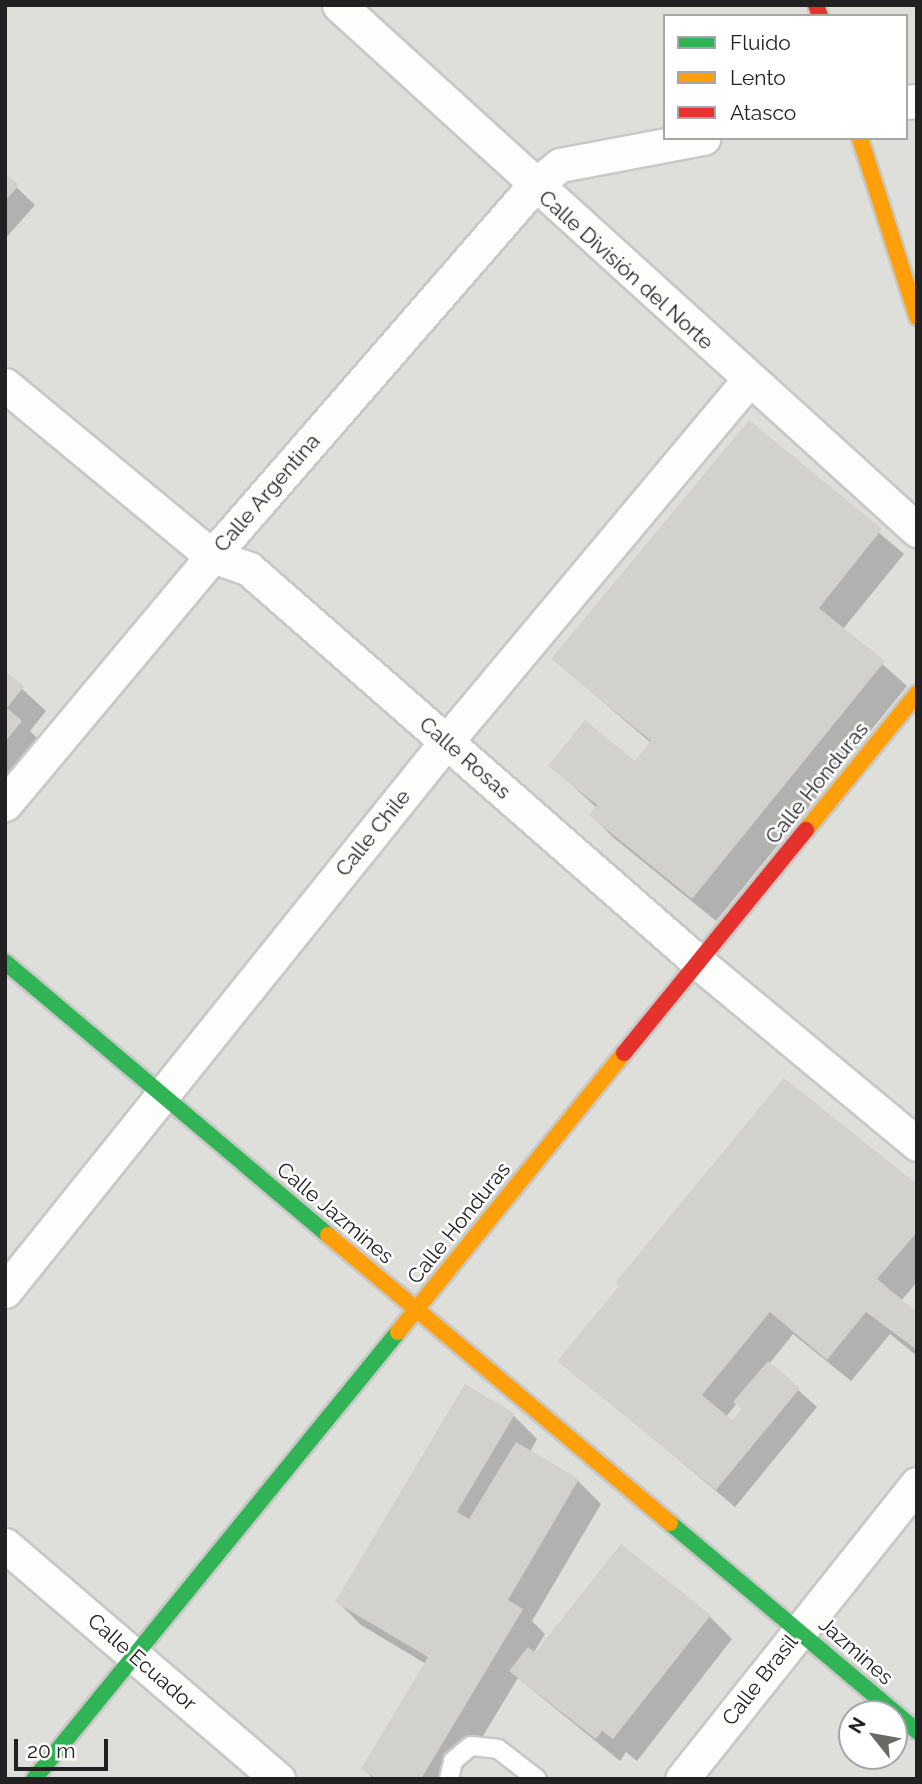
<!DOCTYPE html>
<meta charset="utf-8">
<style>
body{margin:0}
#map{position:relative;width:922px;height:1784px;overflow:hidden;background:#efefea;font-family:Raleway,sans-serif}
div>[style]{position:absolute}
.residential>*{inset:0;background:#dededb}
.shadow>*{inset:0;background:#0003}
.building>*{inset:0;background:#d2d1cd}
.roads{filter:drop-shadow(2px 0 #c8c8c6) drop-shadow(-2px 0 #c8c8c6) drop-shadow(0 2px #c8c8c6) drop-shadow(0 -2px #c8c8c6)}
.lane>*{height:18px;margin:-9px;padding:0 9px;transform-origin:9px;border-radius:9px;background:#fdfdfc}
.street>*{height:33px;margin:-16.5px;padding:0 16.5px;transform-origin:16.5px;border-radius:16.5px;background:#fdfdfc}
.fast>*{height:16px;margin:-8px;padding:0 8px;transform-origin:8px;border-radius:8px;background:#30b455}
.slow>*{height:16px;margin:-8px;padding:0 8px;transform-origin:8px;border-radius:8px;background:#ff9f0a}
.jam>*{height:16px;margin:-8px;padding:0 8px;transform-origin:8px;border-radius:8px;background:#e5322d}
span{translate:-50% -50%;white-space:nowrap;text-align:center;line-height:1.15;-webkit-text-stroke:5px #fff;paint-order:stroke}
.street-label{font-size:21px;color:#212121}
.frame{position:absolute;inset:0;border:7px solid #212121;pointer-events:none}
.legend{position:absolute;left:663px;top:14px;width:245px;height:126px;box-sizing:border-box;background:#fff;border:2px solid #a6a6a6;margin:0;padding:9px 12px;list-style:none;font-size:21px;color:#212121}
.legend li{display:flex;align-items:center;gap:14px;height:35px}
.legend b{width:35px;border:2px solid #a6a6a6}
.north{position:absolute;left:838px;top:1700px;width:70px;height:70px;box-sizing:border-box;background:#fff;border:2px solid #a6a6a6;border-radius:50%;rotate:301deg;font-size:19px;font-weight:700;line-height:28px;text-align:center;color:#212121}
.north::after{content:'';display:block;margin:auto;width:24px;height:32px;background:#696967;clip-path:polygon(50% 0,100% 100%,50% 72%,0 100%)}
.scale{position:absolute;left:14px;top:1739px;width:94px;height:32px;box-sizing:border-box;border:4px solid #212121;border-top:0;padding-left:9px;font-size:21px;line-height:24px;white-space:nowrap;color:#212121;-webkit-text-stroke:5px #fff;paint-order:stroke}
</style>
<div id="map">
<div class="residential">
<i style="clip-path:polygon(evenodd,5px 5px,917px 5px,917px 1779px,5px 1779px,5px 5px,665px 16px,906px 16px,906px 138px,665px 138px,665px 16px,5px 5px,852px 1714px,894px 1714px,894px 1756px,852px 1756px,852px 1714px)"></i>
</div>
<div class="shadow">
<i style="clip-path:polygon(5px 176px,35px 205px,5px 239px)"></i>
<i style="clip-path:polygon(749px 423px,904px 554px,843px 629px,907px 686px,716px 921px,614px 838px,591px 815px,597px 808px,551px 766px,635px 763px,651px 743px,553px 659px)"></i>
<i style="clip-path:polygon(5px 673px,46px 711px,30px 731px,44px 745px,13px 784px,5px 778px)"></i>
<i style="clip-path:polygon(evenodd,917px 1187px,917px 1282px,901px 1301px,917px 1314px,917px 1356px,890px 1334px,851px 1381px,793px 1334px,769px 1364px,817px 1407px,735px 1507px,560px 1360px,917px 1187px,737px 1403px,743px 1409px,733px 1422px,726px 1417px,737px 1403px)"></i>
<i style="clip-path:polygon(466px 1386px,514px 1416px,537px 1439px,530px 1452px,578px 1481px,601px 1504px,532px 1621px,545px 1634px,530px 1659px,709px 1616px,732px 1639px,637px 1761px,626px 1752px,620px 1761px,518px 1678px,457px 1779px,373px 1779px,364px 1769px,426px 1664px,361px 1625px,338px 1602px)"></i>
</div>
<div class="building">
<i style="clip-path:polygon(5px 174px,19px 185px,5px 201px)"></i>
<i style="clip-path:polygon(749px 420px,882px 529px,819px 608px,885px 661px,692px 899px,589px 815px,597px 805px,548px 766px,585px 720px,635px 761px,651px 741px,551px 659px)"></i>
<i style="clip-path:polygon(5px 671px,24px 686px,7px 708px,22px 721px,5px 742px)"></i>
<i style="clip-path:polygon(784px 1078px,917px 1184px,917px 1232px,877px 1279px,917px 1312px,917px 1350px,866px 1312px,827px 1360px,770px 1312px,702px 1395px,732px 1420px,742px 1409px,733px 1402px,768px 1361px,800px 1388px,716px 1490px,557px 1361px,619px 1286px,615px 1283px)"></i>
<i style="clip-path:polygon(465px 1384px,515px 1414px,457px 1512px,469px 1519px,516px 1442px,579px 1479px,508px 1600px,523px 1609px,421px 1779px,377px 1779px,361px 1769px,428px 1657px,335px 1602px)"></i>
<i style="clip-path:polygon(621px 1544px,711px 1615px,613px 1739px,602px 1731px,596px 1739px,509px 1671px,528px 1647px,535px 1653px)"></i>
</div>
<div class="roads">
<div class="lane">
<i style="left:449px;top:1779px;width:18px;rotate:-77deg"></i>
<i style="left:453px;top:1761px;width:23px;rotate:-40deg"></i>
<i style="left:471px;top:1746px;width:27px;rotate:6deg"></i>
<i style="left:498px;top:1749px;width:49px;rotate:37.6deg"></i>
</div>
<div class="street">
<i style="left:339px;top:5px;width:781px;rotate:42.25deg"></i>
<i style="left:906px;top:102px;width:11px;rotate:-5deg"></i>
<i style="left:5px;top:385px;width:268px;rotate:39.6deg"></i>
<i style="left:212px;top:556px;width:39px;rotate:19deg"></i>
<i style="left:249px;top:569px;width:597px;rotate:41.19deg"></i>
<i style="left:698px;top:962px;width:285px;rotate:39.7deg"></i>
<i style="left:5px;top:804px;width:323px;rotate:-50.1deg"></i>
<i style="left:212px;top:556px;width:490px;rotate:-49deg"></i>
<i style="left:534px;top:186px;width:33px;rotate:-39deg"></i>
<i style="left:560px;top:165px;width:146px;rotate:-10.7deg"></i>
<i style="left:5px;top:1291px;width:704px;rotate:-51.23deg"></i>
<i style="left:446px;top:742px;width:471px;rotate:-50.1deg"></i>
<i style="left:5px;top:1545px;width:360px;rotate:40.6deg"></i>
<i style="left:682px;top:1779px;width:377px;rotate:-51.5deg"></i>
</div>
<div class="fast">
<i style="left:5px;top:962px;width:423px;rotate:40.2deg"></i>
<i style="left:670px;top:1523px;width:323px;rotate:40.1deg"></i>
<i style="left:34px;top:1779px;width:576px;rotate:-50.84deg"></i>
</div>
<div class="slow">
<i style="left:860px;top:138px;width:188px;rotate:72.3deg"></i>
<i style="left:806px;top:830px;width:176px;rotate:-50.8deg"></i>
<i style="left:328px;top:1235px;width:447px;rotate:40.1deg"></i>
<i style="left:398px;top:1332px;width:359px;rotate:-51deg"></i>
</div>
<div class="jam">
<i style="left:816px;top:5px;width:12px;rotate:70deg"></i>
<i style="left:624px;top:1053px;width:288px;rotate:-50.8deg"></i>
</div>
</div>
<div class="street-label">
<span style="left:626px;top:270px;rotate:42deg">Calle División del Norte</span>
<span style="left:267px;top:493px;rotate:-49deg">Calle Argentina</span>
<span style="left:465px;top:758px;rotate:41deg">Calle Rosas</span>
<span style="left:817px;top:783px;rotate:-51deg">Calle Honduras</span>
<span style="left:373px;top:833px;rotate:-51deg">Calle Chile</span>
<span style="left:335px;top:1213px;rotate:40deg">Calle Jazmines</span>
<span style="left:459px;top:1223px;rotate:-51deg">Calle Honduras</span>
<span style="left:856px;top:1651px;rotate:41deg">Jazmines</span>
<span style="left:142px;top:1662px;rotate:41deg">Calle Ecuador</span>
<span style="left:760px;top:1680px;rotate:-52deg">Calle Brasil</span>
</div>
<div class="frame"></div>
<ul class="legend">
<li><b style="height:9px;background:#30b455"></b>Fluido</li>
<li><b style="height:9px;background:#ff9f0a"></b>Lento</li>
<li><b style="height:9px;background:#e5322d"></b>Atasco</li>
</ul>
<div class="north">N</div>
<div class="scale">20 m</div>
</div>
